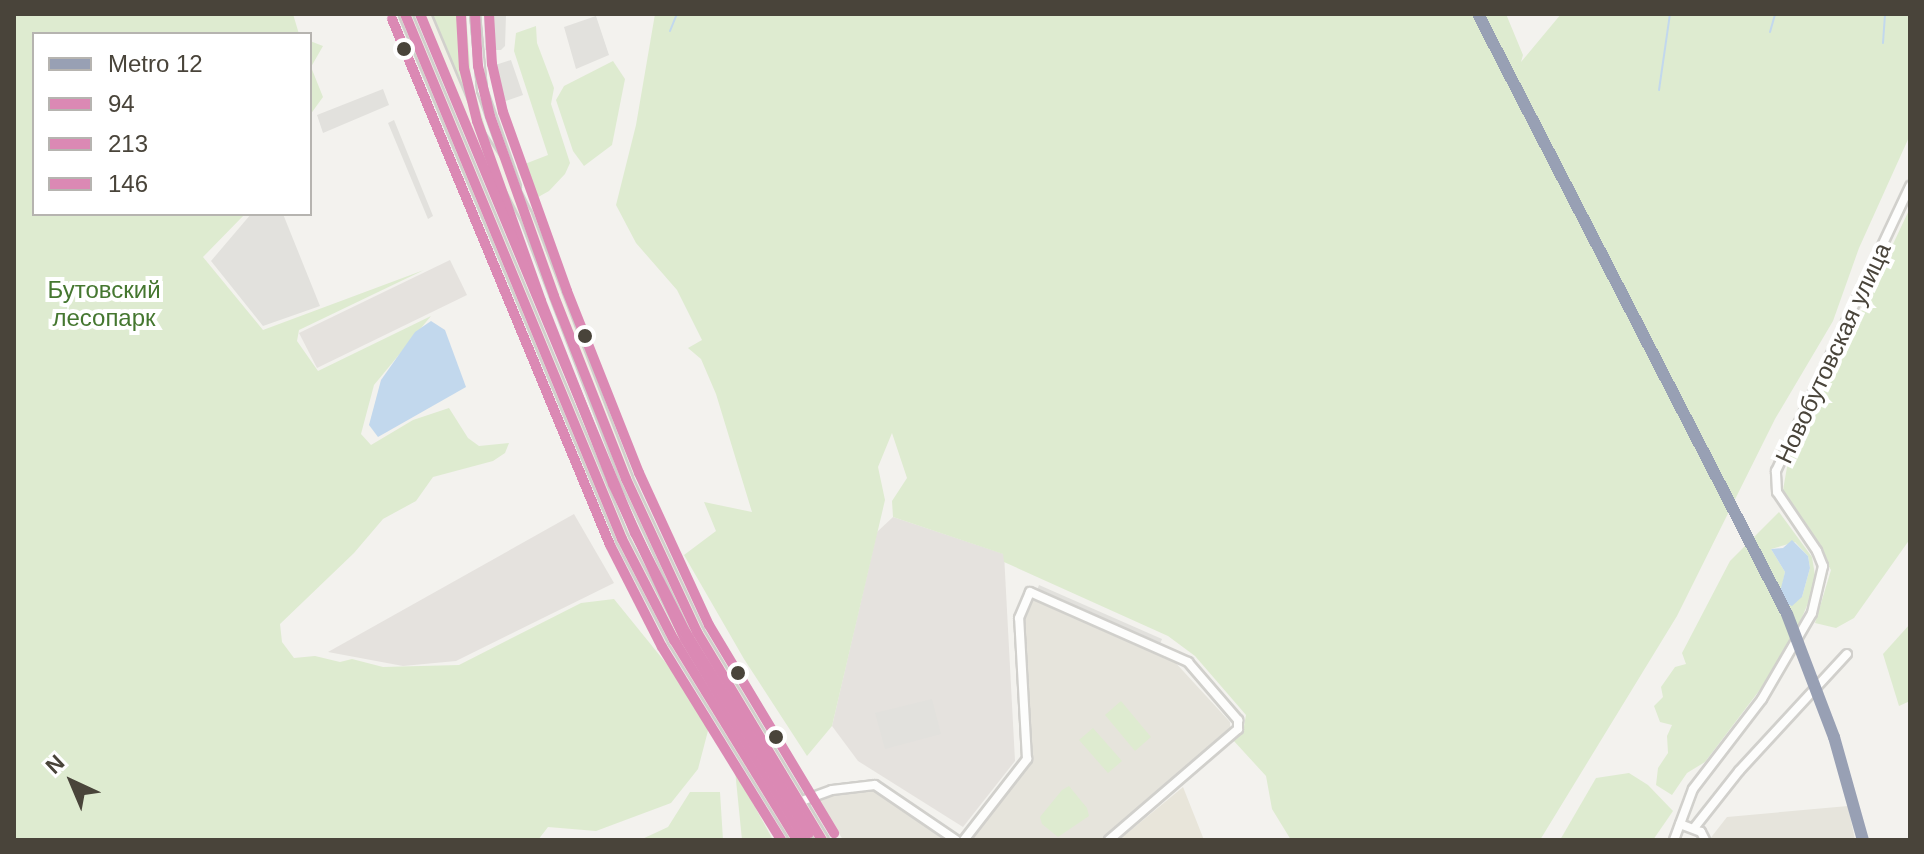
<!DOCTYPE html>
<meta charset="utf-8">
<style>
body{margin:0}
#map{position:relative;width:1924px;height:854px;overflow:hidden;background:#f3f2ee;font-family:Helvetica,sans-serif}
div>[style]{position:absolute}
.residential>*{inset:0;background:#e6e4dc}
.industrial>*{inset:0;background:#e5e2de}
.education>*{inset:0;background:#e8e5da}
.green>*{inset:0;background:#deebd0}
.parking>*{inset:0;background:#e2e1dd}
.water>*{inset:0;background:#c2d8ed}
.stream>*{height:2px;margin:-1px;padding:0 1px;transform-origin:1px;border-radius:1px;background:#c2d8ed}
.roads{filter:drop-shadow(2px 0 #d1d0cc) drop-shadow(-2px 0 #d1d0cc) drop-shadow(0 2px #d1d0cc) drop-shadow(0 -2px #d1d0cc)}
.minor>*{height:8px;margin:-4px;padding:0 4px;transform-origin:4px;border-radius:4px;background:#fdfdfc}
.major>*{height:11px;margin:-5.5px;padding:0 5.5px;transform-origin:5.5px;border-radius:5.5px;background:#f1efe6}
.bus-1>*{height:10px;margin:-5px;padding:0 5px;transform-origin:5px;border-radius:5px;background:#db89b4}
.bus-2>*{height:10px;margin:-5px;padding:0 5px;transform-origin:5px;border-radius:5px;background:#db89b4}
.bus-3>*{height:10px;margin:-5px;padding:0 5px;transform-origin:5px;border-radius:5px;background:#db89b4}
.metro-1>*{height:12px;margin:-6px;padding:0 6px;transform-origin:6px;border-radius:6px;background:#98a0b4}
.dots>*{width:22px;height:22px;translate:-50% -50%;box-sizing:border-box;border:4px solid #fff;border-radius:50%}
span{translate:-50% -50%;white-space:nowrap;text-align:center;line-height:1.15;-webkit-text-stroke:8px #fff;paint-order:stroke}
.park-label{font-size:24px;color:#457730}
.street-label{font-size:24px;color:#49443a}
.frame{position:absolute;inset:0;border:16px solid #49443a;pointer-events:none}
.legend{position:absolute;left:32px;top:32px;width:280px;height:184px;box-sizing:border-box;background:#fff;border:2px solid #b6b4b0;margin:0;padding:10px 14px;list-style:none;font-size:24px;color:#49443a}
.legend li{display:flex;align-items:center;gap:16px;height:40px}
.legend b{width:40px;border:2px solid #b6b4b0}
.north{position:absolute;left:32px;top:742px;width:80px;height:80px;-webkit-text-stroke:6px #fff;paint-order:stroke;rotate:316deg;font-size:22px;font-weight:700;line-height:32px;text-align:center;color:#49443a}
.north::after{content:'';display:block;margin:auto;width:28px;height:36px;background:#49443a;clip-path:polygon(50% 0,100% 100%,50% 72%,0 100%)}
</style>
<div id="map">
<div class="residential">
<i style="clip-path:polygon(1032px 599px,1173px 660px,1230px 722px,1230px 728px,1101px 840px,965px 840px,1029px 759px,1020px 621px)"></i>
<i style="clip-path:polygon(880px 788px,954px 840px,843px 840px,817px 797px)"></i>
<i style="clip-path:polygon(1848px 806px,1855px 840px,1709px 840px,1727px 817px)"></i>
</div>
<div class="industrial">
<i style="clip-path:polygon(450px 260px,467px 295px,317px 368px,299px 333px)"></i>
<i style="clip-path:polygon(574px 514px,614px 583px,456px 661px,403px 666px,328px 652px)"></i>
<i style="clip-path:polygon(893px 517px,1004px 554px,1015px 761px,963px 827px,858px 761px,832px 726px,877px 532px)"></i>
</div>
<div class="education">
<i style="clip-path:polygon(1183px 787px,1204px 840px,1119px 840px)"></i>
</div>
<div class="green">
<i style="clip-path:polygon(14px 14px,293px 14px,299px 34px,34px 34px,34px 214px,245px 214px,203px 257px,263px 330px,424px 270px,299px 330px,297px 341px,318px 371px,431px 316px,374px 385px,361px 434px,371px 445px,413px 420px,449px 408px,468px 438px,479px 446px,509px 443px,505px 453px,493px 461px,433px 477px,416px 501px,383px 519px,354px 553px,280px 624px,282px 642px,294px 658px,315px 656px,340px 662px,352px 659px,383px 667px,459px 665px,581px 603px,614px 599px,691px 694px,709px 727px,698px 769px,671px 803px,596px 831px,548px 827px,538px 840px,14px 840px)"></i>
<i style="clip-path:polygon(428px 14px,466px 14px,471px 78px,491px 148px,475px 126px)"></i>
<i style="clip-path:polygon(655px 14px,1506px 14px,1523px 55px,1521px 62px,1561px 14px,1910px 14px,1910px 135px,1859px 248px,1833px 321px,1775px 419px,1677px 616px,1540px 840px,1291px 840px,1272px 809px,1266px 776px,1233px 740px,1243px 731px,1246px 715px,1195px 656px,1168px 636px,1004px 562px,1003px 554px,893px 517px,892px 501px,907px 478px,892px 433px,878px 467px,885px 500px,832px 726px,807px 756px,744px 659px,684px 555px,716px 531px,704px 502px,752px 512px,716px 394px,701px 359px,688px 348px,702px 340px,677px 290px,636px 243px,616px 205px,636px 125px)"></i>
<i style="clip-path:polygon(536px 26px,537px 43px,554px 88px,551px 104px,570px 163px,565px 174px,549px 191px,531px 201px,517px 167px,548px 155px,514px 51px,516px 33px)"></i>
<i style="clip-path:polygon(310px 41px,323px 46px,311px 67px,323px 97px,310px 115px)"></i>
<i style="clip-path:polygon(613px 61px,625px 79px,612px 145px,584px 166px,573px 151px,556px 100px,564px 86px)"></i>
<i style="clip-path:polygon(1910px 208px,1910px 539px,1854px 618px,1836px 628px,1815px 623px,1831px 570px,1783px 490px,1790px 450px,1822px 395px)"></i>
<i style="clip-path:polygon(evenodd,1779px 512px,1812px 557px,1815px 575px,1812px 594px,1797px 629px,1765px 683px,1705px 762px,1687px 773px,1672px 795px,1656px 785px,1658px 768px,1668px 753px,1667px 736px,1672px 725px,1660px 722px,1654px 706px,1663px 697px,1661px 687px,1675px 667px,1686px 664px,1682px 653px,1730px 561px,1779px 512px,1795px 542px,1808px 556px,1810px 568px,1802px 597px,1781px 591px,1785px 572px,1771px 549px,1795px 542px)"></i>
<i style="clip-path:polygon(1910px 624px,1910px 701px,1899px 706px,1883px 654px)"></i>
<i style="clip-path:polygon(1121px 701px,1151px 737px,1135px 751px,1105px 715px)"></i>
<i style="clip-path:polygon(1093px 728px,1122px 761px,1108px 773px,1079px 740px)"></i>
<i style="clip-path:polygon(735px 770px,773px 840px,742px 840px)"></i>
<i style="clip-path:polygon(1629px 773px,1648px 785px,1673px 811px,1653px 840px,1560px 840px,1596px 778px)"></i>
<i style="clip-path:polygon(1069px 786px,1087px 808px,1089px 816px,1058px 837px,1042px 824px,1040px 817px,1062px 790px)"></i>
<i style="clip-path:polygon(690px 792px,720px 792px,723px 840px,640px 840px,668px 827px)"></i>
</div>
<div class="parking">
<i style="clip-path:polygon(484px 14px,506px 14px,505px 46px,501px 50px,485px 50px)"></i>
<i style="clip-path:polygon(596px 16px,609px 55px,576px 69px,564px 27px)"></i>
<i style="clip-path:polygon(511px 60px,523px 95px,497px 104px,489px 67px)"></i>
<i style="clip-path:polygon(383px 89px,389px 105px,323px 133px,317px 115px)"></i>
<i style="clip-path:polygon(394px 120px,433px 216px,428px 219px,388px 123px)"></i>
<i style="clip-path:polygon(251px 214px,283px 214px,320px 306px,263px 326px,211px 261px)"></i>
<i style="clip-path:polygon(1039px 585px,1162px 639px,1158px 649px,1035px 595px)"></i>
<i style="clip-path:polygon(932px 699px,941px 734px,885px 749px,875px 713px)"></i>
</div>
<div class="water">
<i style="clip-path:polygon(431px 321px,445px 330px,466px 387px,378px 437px,369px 425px,381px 380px,415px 332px)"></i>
<i style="clip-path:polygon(1792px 540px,1808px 556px,1810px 568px,1802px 597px,1792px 606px,1778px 600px,1785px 572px,1771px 549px,1783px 548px)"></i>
</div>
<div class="stream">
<i style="left:670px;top:31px;width:18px;rotate:-68deg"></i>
<i style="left:1770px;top:32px;width:19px;rotate:-74deg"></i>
<i style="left:1883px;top:43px;width:29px;rotate:-86deg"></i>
<i style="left:1659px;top:90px;width:77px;rotate:-81.8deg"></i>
</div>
<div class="roads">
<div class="minor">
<i style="left:475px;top:14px;width:76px;rotate:84.7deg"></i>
<i style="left:482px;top:90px;width:103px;rotate:70.7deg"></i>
<i style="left:799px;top:802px;width:35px;rotate:-20deg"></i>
<i style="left:832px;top:790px;width:43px;rotate:-6.6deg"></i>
<i style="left:875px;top:785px;width:98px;rotate:34.2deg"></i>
<i style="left:1680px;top:824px;width:22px;rotate:21deg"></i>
<i style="left:1701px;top:832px;width:9px;rotate:63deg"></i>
<i style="left:1694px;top:828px;width:73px;rotate:-51.7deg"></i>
<i style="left:1739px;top:771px;width:159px;rotate:-47.3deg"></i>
<i style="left:964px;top:840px;width:103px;rotate:-52.1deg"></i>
<i style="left:1027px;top:759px;width:141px;rotate:-93.2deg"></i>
<i style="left:1019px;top:618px;width:28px;rotate:-67deg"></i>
<i style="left:1030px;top:592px;width:173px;rotate:23.9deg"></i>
<i style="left:1188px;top:662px;width:77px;rotate:49.2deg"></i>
<i style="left:1238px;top:720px;width:9px;rotate:90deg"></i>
<i style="left:1238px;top:729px;width:170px;rotate:139.3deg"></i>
<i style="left:1674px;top:840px;width:54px;rotate:-69.6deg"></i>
<i style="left:1693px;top:789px;width:113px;rotate:-52.5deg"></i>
<i style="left:1762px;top:699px;width:99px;rotate:-59.8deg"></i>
<i style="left:1812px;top:613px;width:48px;rotate:-76.8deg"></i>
<i style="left:1823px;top:566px;width:16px;rotate:-112deg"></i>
<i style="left:1817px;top:551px;width:71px;rotate:-124.1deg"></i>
<i style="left:1777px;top:492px;width:21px;rotate:-93deg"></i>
<i style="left:1776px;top:471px;width:315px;rotate:-64.8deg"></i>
</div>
<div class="major">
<i style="left:405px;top:14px;width:568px;rotate:67.54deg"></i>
<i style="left:622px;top:539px;width:114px;rotate:62.8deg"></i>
<i style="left:674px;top:640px;width:235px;rotate:58.4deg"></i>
<i style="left:424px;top:14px;width:116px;rotate:67.2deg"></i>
<i style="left:469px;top:121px;width:69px;rotate:56.8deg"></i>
<i style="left:507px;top:179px;width:39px;rotate:63deg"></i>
<i style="left:525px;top:214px;width:284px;rotate:69.1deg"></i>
<i style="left:626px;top:479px;width:169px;rotate:65.1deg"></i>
<i style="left:697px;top:632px;width:243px;rotate:59deg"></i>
</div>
</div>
<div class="bus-1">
<i style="left:405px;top:14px;width:568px;rotate:67.54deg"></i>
<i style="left:622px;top:539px;width:114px;rotate:62.8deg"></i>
<i style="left:674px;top:640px;width:235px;rotate:58.4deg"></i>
<i style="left:475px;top:14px;width:52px;rotate:86.7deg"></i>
<i style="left:478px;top:66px;width:51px;rotate:76.5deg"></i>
<i style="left:490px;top:116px;width:191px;rotate:70.4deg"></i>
<i style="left:554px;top:296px;width:197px;rotate:68.5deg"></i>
<i style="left:626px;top:479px;width:169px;rotate:65.1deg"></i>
<i style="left:697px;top:632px;width:243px;rotate:59deg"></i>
</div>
<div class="bus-2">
<i style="left:461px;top:15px;width:53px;rotate:86.8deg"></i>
<i style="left:464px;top:68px;width:55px;rotate:76.2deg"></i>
<i style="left:477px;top:121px;width:191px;rotate:70.4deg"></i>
<i style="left:541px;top:301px;width:197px;rotate:68.5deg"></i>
<i style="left:613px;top:484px;width:171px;rotate:65.1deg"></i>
<i style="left:685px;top:639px;width:235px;rotate:59deg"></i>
<i style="left:392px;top:19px;width:569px;rotate:67.49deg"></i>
<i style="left:610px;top:545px;width:114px;rotate:63deg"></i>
<i style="left:662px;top:647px;width:227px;rotate:58.3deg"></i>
</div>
<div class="bus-3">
<i style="left:420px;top:14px;width:562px;rotate:67.5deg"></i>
<i style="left:635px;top:533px;width:112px;rotate:63deg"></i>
<i style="left:686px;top:633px;width:235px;rotate:58.4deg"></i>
<i style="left:489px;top:14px;width:50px;rotate:86.6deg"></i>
<i style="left:492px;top:64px;width:49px;rotate:77.1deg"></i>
<i style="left:503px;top:112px;width:190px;rotate:70.3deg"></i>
<i style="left:567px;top:291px;width:196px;rotate:68.4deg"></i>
<i style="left:639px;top:473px;width:167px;rotate:65.3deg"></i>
<i style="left:709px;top:625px;width:243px;rotate:59deg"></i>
</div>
<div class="metro-1">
<i style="left:1478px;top:14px;width:675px;rotate:62.75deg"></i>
<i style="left:1787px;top:614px;width:132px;rotate:69.1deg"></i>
<i style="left:1834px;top:737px;width:107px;rotate:74.3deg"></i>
</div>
<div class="dots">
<i style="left:404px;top:49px;background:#49443a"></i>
<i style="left:585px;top:336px;background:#49443a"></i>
<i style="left:738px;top:673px;background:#49443a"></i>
<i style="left:776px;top:737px;background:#49443a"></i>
</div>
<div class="park-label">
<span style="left:104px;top:304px">Бутовский<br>лесопарк</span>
</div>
<div class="street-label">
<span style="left:1833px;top:353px;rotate:-65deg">Новобутовская улица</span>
</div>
<div class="frame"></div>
<ul class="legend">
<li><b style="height:10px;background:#98a0b4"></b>Metro 12</li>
<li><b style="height:10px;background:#db89b4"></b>94</li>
<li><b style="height:10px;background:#db89b4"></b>213</li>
<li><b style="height:10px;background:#db89b4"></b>146</li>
</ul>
<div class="north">N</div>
</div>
